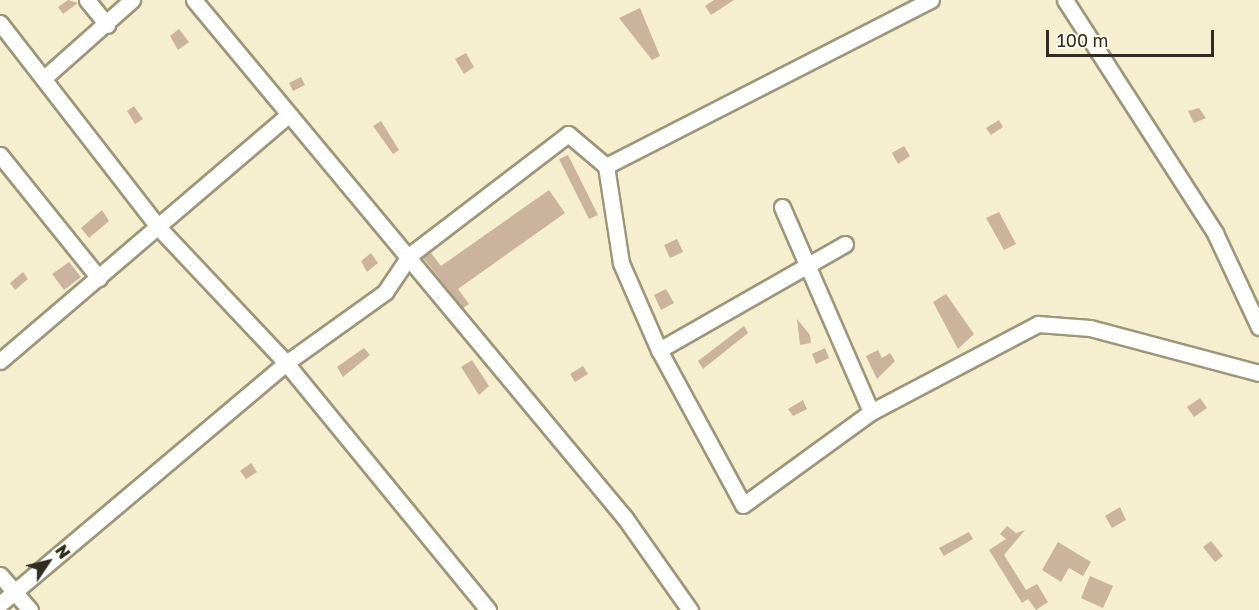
<!DOCTYPE html>
<style>
body{margin:0}
#map{position:relative;width:1259px;height:610px;overflow:hidden;background:#f5efcf;font-family:"Golos Text",sans-serif}
div>[style]{position:absolute}
.building>*{inset:0;background:#cbb39d}
.roads{filter:drop-shadow(2px 0 #9c9779) drop-shadow(-2px 0 #9c9779) drop-shadow(0 2px #9c9779) drop-shadow(0 -2px #9c9779)}
.minor>*{height:15px;margin:-7.5px;padding:0 7.5px;transform-origin:7.5px;border-radius:7.5px;background:#fff}
span{translate:-50% -50%;white-space:nowrap;text-align:center;line-height:1.15;-webkit-text-stroke:5px #fefcef;paint-order:stroke}
.north{position:absolute;left:18px;top:532px;width:60px;height:60px;-webkit-text-stroke:4px #fefcef;paint-order:stroke;rotate:55deg;font-size:16px;font-weight:700;line-height:24px;text-align:center;color:#2f2d21}
.north::after{content:'';display:block;margin:auto;width:21px;height:27px;background:#2f2d21;clip-path:polygon(50% 0,100% 100%,50% 72%,0 100%)}
.scale{position:absolute;left:1046px;top:30px;width:168px;height:27px;box-sizing:border-box;border:3px solid #2f2d21;border-top:0;padding-left:8px;font-size:18px;line-height:21px;white-space:nowrap;color:#2f2d21;-webkit-text-stroke:4px #fefcef;paint-order:stroke}
</style>
<div id="map">
<div class="building">
<i style="clip-path:polygon(68px 0,78px 3px,63px 14px,58px 7px)"></i>
<i style="clip-path:polygon(714px 0,734px 0,711px 15px,705px 6px)"></i>
<i style="clip-path:polygon(640px 8px,660px 56px,652px 60px,619px 18px)"></i>
<i style="clip-path:polygon(179px 29px,189px 42px,178px 50px,170px 36px)"></i>
<i style="clip-path:polygon(466px 53px,474px 67px,464px 74px,455px 59px)"></i>
<i style="clip-path:polygon(301px 77px,305px 85px,293px 91px,289px 83px)"></i>
<i style="clip-path:polygon(134px 106px,143px 119px,135px 124px,127px 111px)"></i>
<i style="clip-path:polygon(1199px 108px,1206px 118px,1194px 123px,1188px 111px)"></i>
<i style="clip-path:polygon(999px 120px,1003px 127px,991px 135px,986px 128px)"></i>
<i style="clip-path:polygon(381px 121px,399px 150px,393px 154px,373px 126px)"></i>
<i style="clip-path:polygon(904px 146px,910px 156px,898px 164px,892px 153px)"></i>
<i style="clip-path:polygon(568px 155px,598px 215px,589px 219px,559px 159px)"></i>
<i style="clip-path:polygon(549px 190px,565px 213px,458px 289px,469px 304px,463px 308px,423px 258px,430px 252px,441px 266px)"></i>
<i style="clip-path:polygon(102px 210px,109px 221px,89px 238px,81px 228px)"></i>
<i style="clip-path:polygon(999px 212px,1016px 244px,1004px 250px,986px 218px)"></i>
<i style="clip-path:polygon(677px 239px,683px 252px,670px 258px,664px 245px)"></i>
<i style="clip-path:polygon(371px 253px,378px 263px,367px 272px,361px 261px)"></i>
<i style="clip-path:polygon(69px 262px,81px 277px,64px 290px,52px 274px)"></i>
<i style="clip-path:polygon(23px 272px,28px 279px,15px 290px,10px 283px)"></i>
<i style="clip-path:polygon(666px 289px,674px 303px,661px 310px,654px 295px)"></i>
<i style="clip-path:polygon(946px 294px,974px 334px,958px 349px,933px 302px)"></i>
<i style="clip-path:polygon(797px 319px,810px 335px,811px 343px,800px 345px)"></i>
<i style="clip-path:polygon(744px 326px,748px 333px,703px 369px,698px 361px)"></i>
<i style="clip-path:polygon(364px 348px,370px 355px,343px 377px,337px 367px)"></i>
<i style="clip-path:polygon(825px 348px,829px 358px,816px 364px,812px 354px)"></i>
<i style="clip-path:polygon(878px 350px,882px 358px,890px 353px,895px 361px,877px 379px,866px 356px)"></i>
<i style="clip-path:polygon(472px 360px,489px 386px,479px 395px,461px 367px)"></i>
<i style="clip-path:polygon(583px 366px,588px 374px,575px 382px,570px 374px)"></i>
<i style="clip-path:polygon(1200px 398px,1207px 408px,1194px 417px,1187px 407px)"></i>
<i style="clip-path:polygon(803px 400px,807px 409px,793px 416px,788px 409px)"></i>
<i style="clip-path:polygon(251px 463px,257px 472px,246px 479px,240px 471px)"></i>
<i style="clip-path:polygon(1120px 507px,1126px 520px,1112px 528px,1105px 516px)"></i>
<i style="clip-path:polygon(1007px 526px,1016px 533px,1025px 530px,1004px 555px,1026px 590px,1037px 584px,1048px 602px,1036px 610px,1028px 599px,1022px 603px,989px 550px,1006px 539px,1000px 534px)"></i>
<i style="clip-path:polygon(969px 532px,973px 539px,944px 556px,939px 548px)"></i>
<i style="clip-path:polygon(1211px 541px,1223px 556px,1215px 562px,1203px 547px)"></i>
<i style="clip-path:polygon(1058px 542px,1091px 562px,1083px 576px,1069px 568px,1061px 582px,1042px 570px)"></i>
<i style="clip-path:polygon(1090px 576px,1113px 586px,1103px 608px,1081px 598px)"></i>
</div>
<div class="roads">
<div class="minor">
<i style="left:87px;top:0;width:32px;rotate:51deg"></i>
<i style="left:194px;top:0;width:674px;rotate:50.24deg"></i>
<i style="left:625px;top:518px;width:113px;rotate:54.8deg"></i>
<i style="left:1065px;top:0;width:277px;rotate:57.2deg"></i>
<i style="left:1215px;top:233px;width:104px;rotate:64.9deg"></i>
<i style="left:0;top:23px;width:259px;rotate:52.2deg"></i>
<i style="left:159px;top:228px;width:185px;rotate:46.7deg"></i>
<i style="left:286px;top:363px;width:319px;rotate:50.7deg"></i>
<i style="left:44px;top:78px;width:118px;rotate:-41.6deg"></i>
<i style="left:0;top:155px;width:158px;rotate:51.2deg"></i>
<i style="left:606px;top:166px;width:365px;rotate:-27.1deg"></i>
<i style="left:782px;top:207px;width:223px;rotate:66.5deg"></i>
<i style="left:659px;top:350px;width:214px;rotate:-29.7deg"></i>
<i style="left:0;top:361px;width:379px;rotate:-40.5deg"></i>
<i style="left:0;top:575px;width:46px;rotate:49.4deg"></i>
<i style="left:0;top:604px;width:374px;rotate:-40.1deg"></i>
<i style="left:286px;top:363px;width:122px;rotate:-35.6deg"></i>
<i style="left:385px;top:292px;width:45px;rotate:-56deg"></i>
<i style="left:410px;top:255px;width:199px;rotate:-37.4deg"></i>
<i style="left:568px;top:134px;width:50px;rotate:40.1deg"></i>
<i style="left:606px;top:166px;width:98px;rotate:81.2deg"></i>
<i style="left:621px;top:263px;width:95px;rotate:66.4deg"></i>
<i style="left:659px;top:350px;width:176px;rotate:61.5deg"></i>
<i style="left:743px;top:505px;width:158px;rotate:-36deg"></i>
<i style="left:871px;top:412px;width:189px;rotate:-27.8deg"></i>
<i style="left:1038px;top:324px;width:52px;rotate:4.4deg"></i>
<i style="left:1090px;top:328px;width:175px;rotate:14.9deg"></i>
</div>
</div>
<div class="north">N</div>
<div class="scale">100 m</div>
</div>
